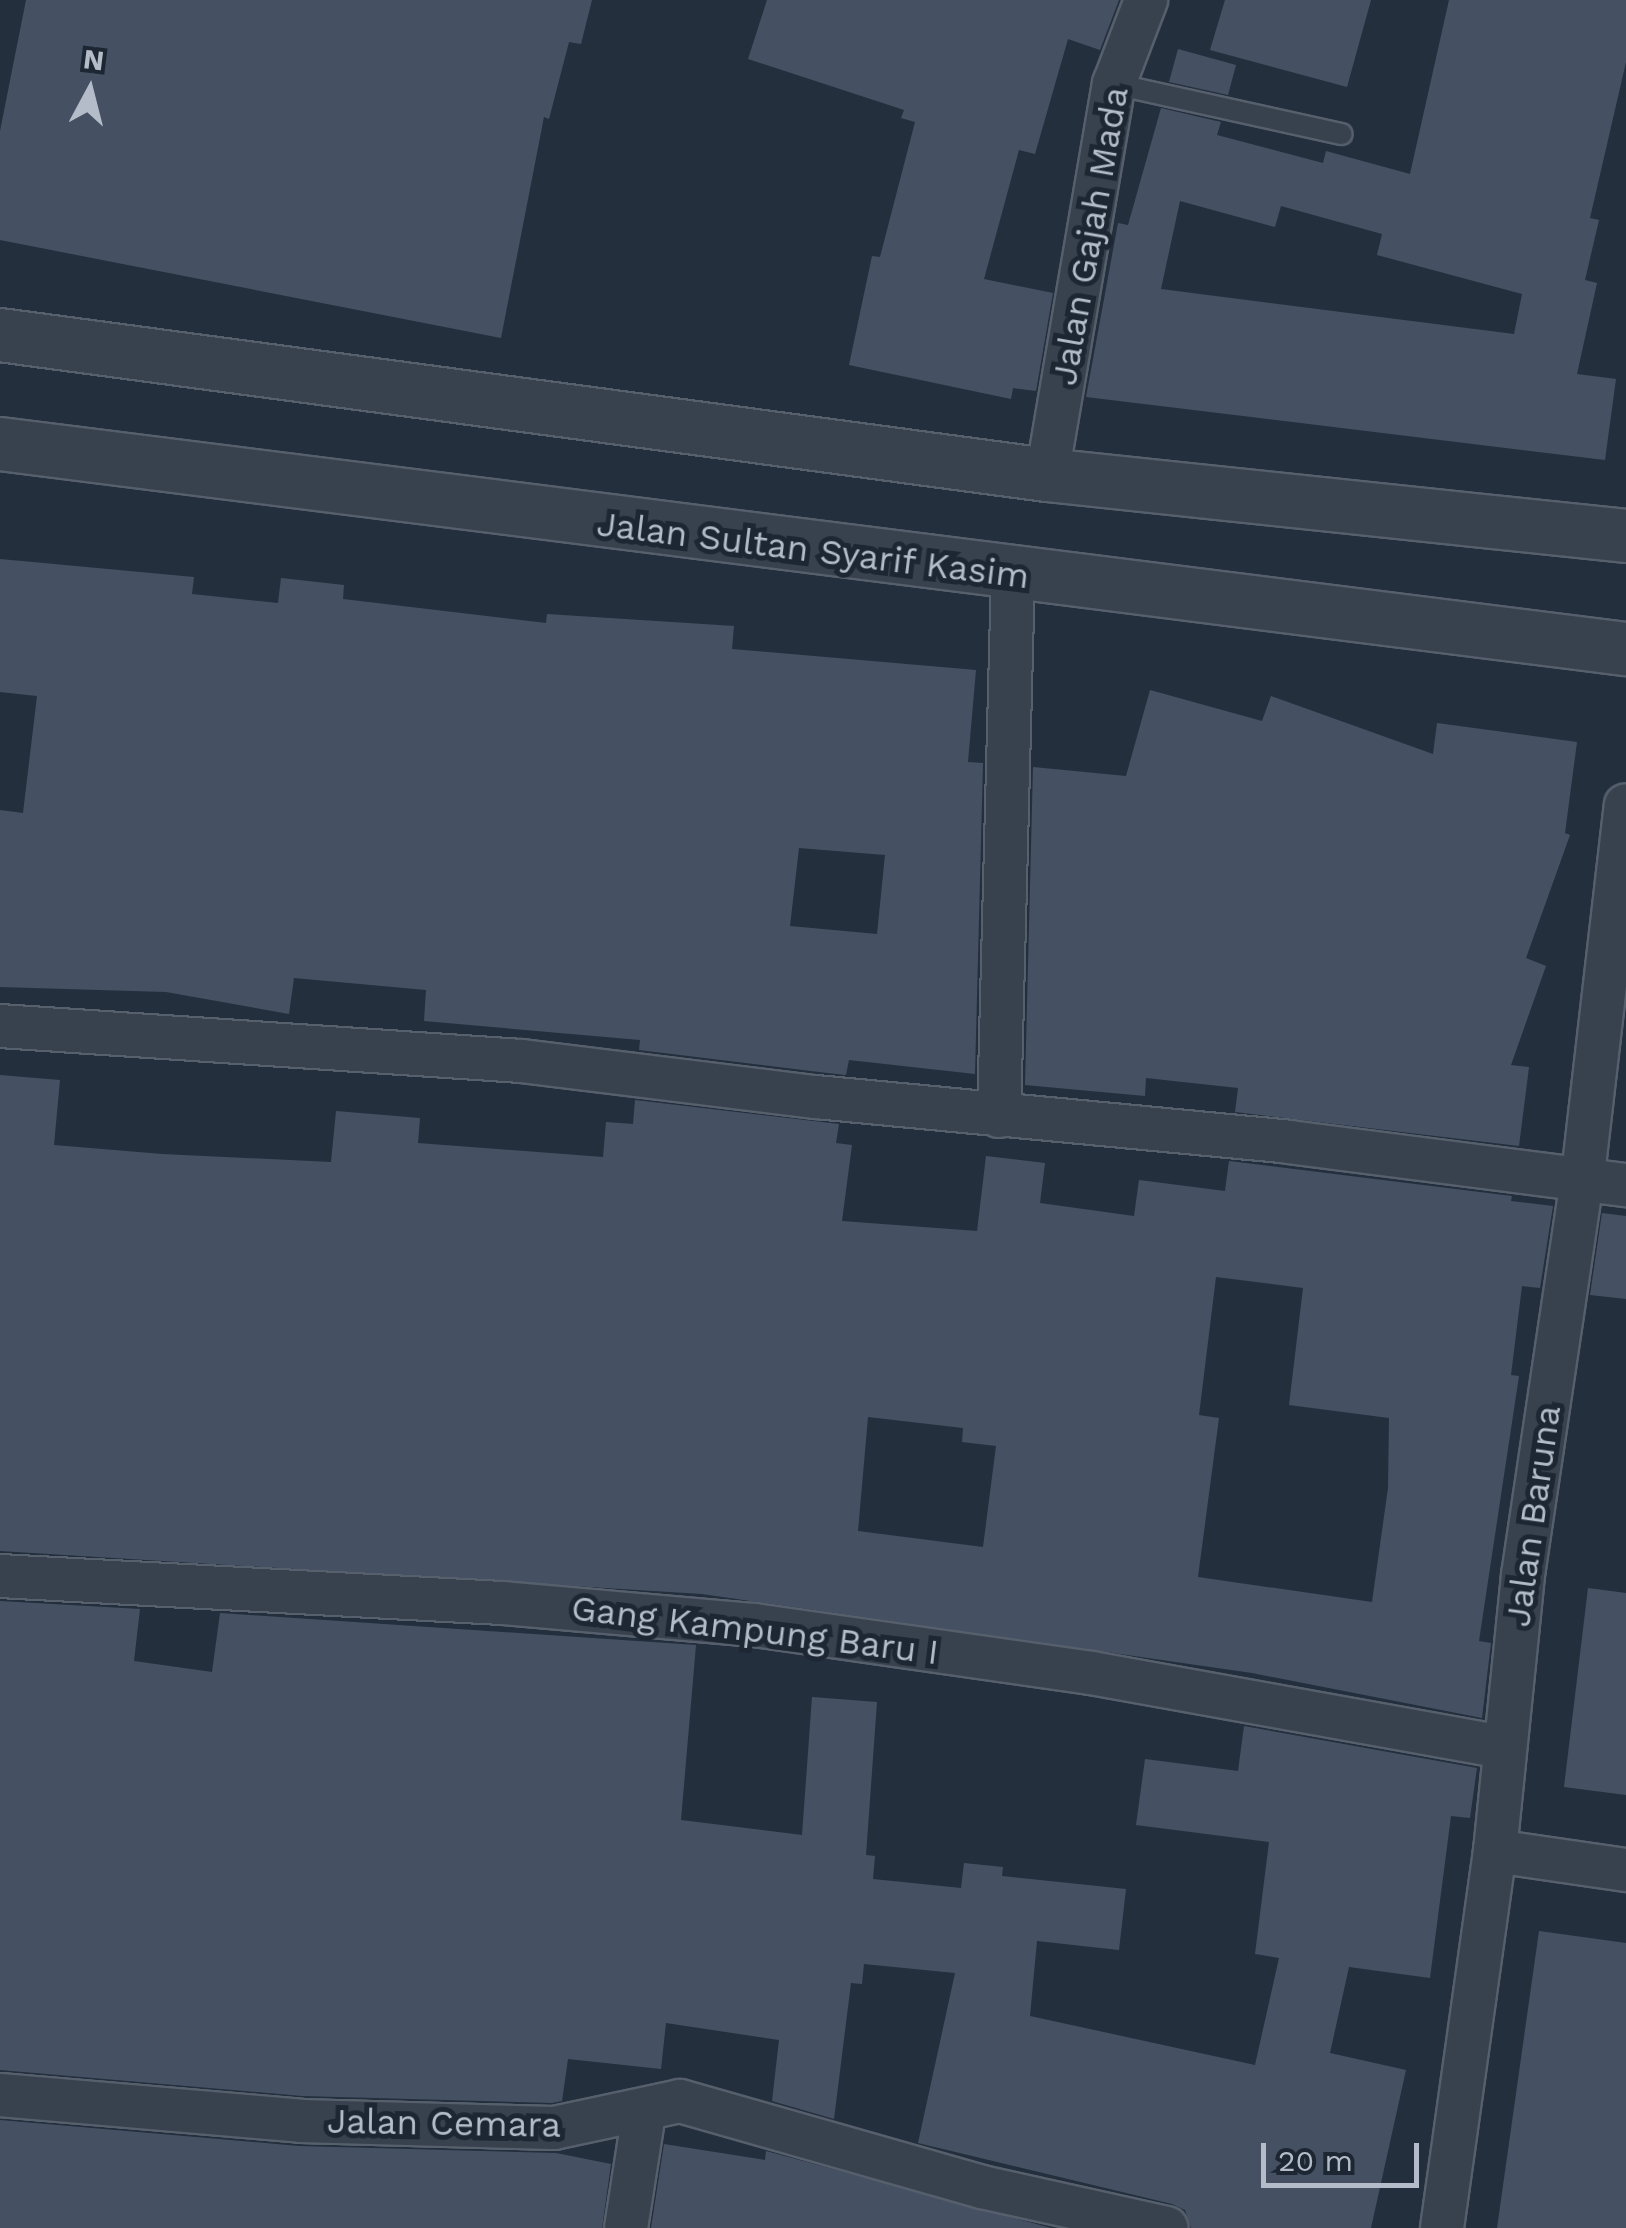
<!DOCTYPE html>
<style>
body{margin:0}
#map{position:relative;width:1626px;height:2228px;overflow:hidden;background:#242f3e;font-family:"Work Sans",sans-serif}
div>[style]{position:absolute}
.building>*{inset:0;background:#455162}
.roads{filter:drop-shadow(2px 0 #565f6c) drop-shadow(-2px 0 #565f6c) drop-shadow(0 2px #565f6c) drop-shadow(0 -2px #565f6c)}
.service>*{height:20px;margin:-10px;padding:0 10px;transform-origin:10px;border-radius:10px;background:#38414e}
.minor>*{height:42px;margin:-21px;padding:0 21px;transform-origin:21px;border-radius:21px;background:#38414e}
.tertiary>*{height:52px;margin:-26px;padding:0 26px;transform-origin:26px;border-radius:26px;background:#38414e}
span{translate:-50% -50%;white-space:nowrap;text-align:center;line-height:1.15;-webkit-text-stroke:10px #1d2633;paint-order:stroke}
.street-label{font-size:35px;color:#b4bcc9}
.north{position:absolute;left:40px;top:40px;width:100px;height:100px;-webkit-text-stroke:8px #1d2633;paint-order:stroke;rotate:7deg;font-size:28px;font-weight:700;line-height:40px;text-align:center;color:#b4bcc9}
.north::after{content:'';display:block;margin:auto;width:35px;height:45px;background:#b4bcc9;clip-path:polygon(50% 0,100% 100%,50% 72%,0 100%)}
.scale{position:absolute;left:1261px;top:2143px;width:158px;height:45px;box-sizing:border-box;border:5px solid #b4bcc9;border-top:0;padding-left:12px;font-size:30px;line-height:35px;white-space:nowrap;color:#b4bcc9;-webkit-text-stroke:8px #1d2633;paint-order:stroke}
</style>
<div id="map">
<div class="building">
<i style="clip-path:polygon(26px 0,592px 0,581px 44px,569px 42px,549px 119px,544px 117px,501px 338px,0 240px,0 131px)"></i>
<i style="clip-path:polygon(767px 0,1119px 0,1100px 50px,1068px 39px,1035px 154px,1019px 150px,984px 279px,1053px 293px,1036px 391px,1013px 388px,1011px 399px,849px 365px,872px 256px,880px 257px,915px 122px,901px 118px,904px 110px,748px 59px)"></i>
<i style="clip-path:polygon(1225px 0,1371px 0,1347px 87px,1210px 50px)"></i>
<i style="clip-path:polygon(evenodd,1449px 0,1626px 0,1626px 62px,1590px 218px,1599px 220px,1585px 280px,1597px 283px,1577px 374px,1616px 379px,1605px 460px,1086px 397px,1118px 223px,1128px 225px,1161px 108px,1221px 122px,1217px 135px,1323px 163px,1326px 151px,1410px 174px,1449px 0,1180px 201px,1275px 227px,1281px 206px,1382px 234px,1377px 255px,1522px 294px,1514px 334px,1161px 289px,1180px 201px)"></i>
<i style="clip-path:polygon(1178px 49px,1236px 65px,1228px 95px,1169px 82px)"></i>
<i style="clip-path:polygon(evenodd,0 559px,194px 577px,192px 594px,278px 603px,281px 578px,344px 585px,343px 599px,546px 623px,547px 614px,734px 626px,732px 649px,976px 670px,968px 762px,983px 763px,975px 1074px,849px 1060px,846px 1075px,819px 1072px,639px 1050px,640px 1040px,424px 1021px,426px 990px,294px 978px,289px 1014px,166px 992px,0 987px,0 810px,23px 813px,37px 696px,0 692px,0 559px,799px 848px,885px 855px,877px 934px,790px 926px,799px 848px)"></i>
<i style="clip-path:polygon(1150px 690px,1262px 721px,1271px 696px,1433px 754px,1437px 723px,1577px 742px,1565px 833px,1570px 835px,1526px 958px,1546px 966px,1511px 1065px,1529px 1067px,1519px 1146px,1235px 1112px,1238px 1088px,1146px 1078px,1145px 1096px,1025px 1085px,1033px 767px,1126px 776px)"></i>
<i style="clip-path:polygon(evenodd,0 1075px,60px 1080px,54px 1145px,162px 1154px,331px 1162px,336px 1111px,420px 1118px,418px 1143px,603px 1157px,606px 1122px,633px 1124px,635px 1100px,839px 1124px,836px 1143px,852px 1145px,842px 1221px,977px 1231px,986px 1156px,1045px 1163px,1040px 1203px,1134px 1216px,1139px 1180px,1225px 1191px,1229px 1161px,1512px 1196px,1511px 1201px,1553px 1206px,1540px 1288px,1522px 1286px,1511px 1375px,1519px 1376px,1479px 1641px,1491px 1643px,1482px 1718px,1252px 1673px,702px 1594px,0 1551px,0 1075px,1216px 1277px,1303px 1288px,1289px 1405px,1389px 1418px,1388px 1488px,1372px 1602px,1198px 1577px,1219px 1418px,1199px 1415px,1216px 1277px,0 1075px,868px 1417px,963px 1428px,962px 1442px,996px 1446px,983px 1547px,858px 1531px,868px 1417px)"></i>
<i style="clip-path:polygon(1602px 1213px,1626px 1216px,1626px 1299px,1590px 1295px)"></i>
<i style="clip-path:polygon(1588px 1588px,1626px 1593px,1626px 1795px,1564px 1787px)"></i>
<i style="clip-path:polygon(0 1601px,140px 1609px,134px 1661px,212px 1672px,220px 1613px,696px 1645px,681px 1820px,802px 1835px,812px 1697px,877px 1702px,866px 1855px,875px 1856px,873px 1879px,961px 1888px,964px 1863px,1003px 1867px,1002px 1876px,1126px 1889px,1119px 1950px,1037px 1941px,1030px 2016px,1255px 2065px,1279px 1958px,1255px 1954px,1269px 1842px,1136px 1825px,1145px 1759px,1238px 1771px,1244px 1726px,1477px 1768px,1470px 1818px,1451px 1816px,1430px 1978px,1349px 1967px,1330px 2053px,1406px 2070px,1371px 2228px,1191px 2228px,1185px 2210px,1172px 2204px,918px 2143px,955px 1973px,864px 1964px,862px 1984px,851px 1983px,834px 2119px,772px 2101px,779px 2040px,666px 2023px,661px 2069px,568px 2059px,562px 2101px,552px 2103px,302px 2096px,0 2070px)"></i>
<i style="clip-path:polygon(1539px 1931px,1626px 1943px,1626px 2228px,1497px 2228px)"></i>
<i style="clip-path:polygon(0 2120px,299px 2146px,556px 2153px,611px 2164px,602px 2228px,0 2228px)"></i>
<i style="clip-path:polygon(664px 2144px,765px 2160px,766px 2151px,1051px 2228px,651px 2228px)"></i>
</div>
<div class="roads">
<div class="service">
<i style="left:1114px;top:84px;width:233px;rotate:12.4deg"></i>
</div>
<div class="minor">
<i style="left:1047px;top:475px;width:397px;rotate:-80.3deg"></i>
<i style="left:1114px;top:84px;width:90px;rotate:-69.1deg"></i>
<i style="left:0;top:1026px;width:522px;rotate:3.84deg"></i>
<i style="left:521px;top:1061px;width:297px;rotate:7deg"></i>
<i style="left:816px;top:1097px;width:475px;rotate:5.4deg"></i>
<i style="left:1289px;top:1142px;width:340px;rotate:7.3deg"></i>
<i style="left:999px;top:1116px;width:542px;rotate:-88.52deg"></i>
<i style="left:0;top:1576px;width:503px;rotate:3.08deg"></i>
<i style="left:502px;top:1603px;width:253px;rotate:5deg"></i>
<i style="left:754px;top:1625px;width:340px;rotate:8.1deg"></i>
<i style="left:1091px;top:1673px;width:419px;rotate:10.2deg"></i>
<i style="left:1495px;top:1851px;width:132px;rotate:8.3deg"></i>
<i style="left:0;top:2095px;width:302px;rotate:4.9deg"></i>
<i style="left:301px;top:2121px;width:253px;rotate:1.6deg"></i>
<i style="left:554px;top:2128px;width:129px;rotate:-12.1deg"></i>
<i style="left:680px;top:2101px;width:314px;rotate:15.9deg"></i>
<i style="left:982px;top:2187px;width:189px;rotate:12.5deg"></i>
<i style="left:626px;top:2228px;width:116px;rotate:-81.1deg"></i>
<i style="left:1442px;top:2228px;width:381px;rotate:-82deg"></i>
<i style="left:1495px;top:1851px;width:277px;rotate:-84.2deg"></i>
<i style="left:1523px;top:1575px;width:414px;rotate:-81.5deg"></i>
<i style="left:1584px;top:1166px;width:363px;rotate:-83.4deg"></i>
</div>
<div class="tertiary">
<i style="left:0;top:335px;width:1056px;rotate:7.62deg"></i>
<i style="left:1047px;top:475px;width:582px;rotate:6.01deg"></i>
<i style="left:0;top:444px;width:1639px;rotate:7.19deg"></i>
</div>
</div>
<div class="street-label">
<span style="left:1090px;top:236px;rotate:-80deg">Jalan Gajah Mada</span>
<span style="left:813px;top:550px;rotate:7deg">Jalan Sultan Syarif Kasim</span>
<span style="left:1533px;top:1516px;rotate:-82deg">Jalan Baruna</span>
<span style="left:755px;top:1630px;rotate:7deg">Gang Kampung Baru I</span>
<span style="left:444px;top:2123px;rotate:1deg">Jalan Cemara</span>
</div>
<div class="north">N</div>
<div class="scale">20 m</div>
</div>
